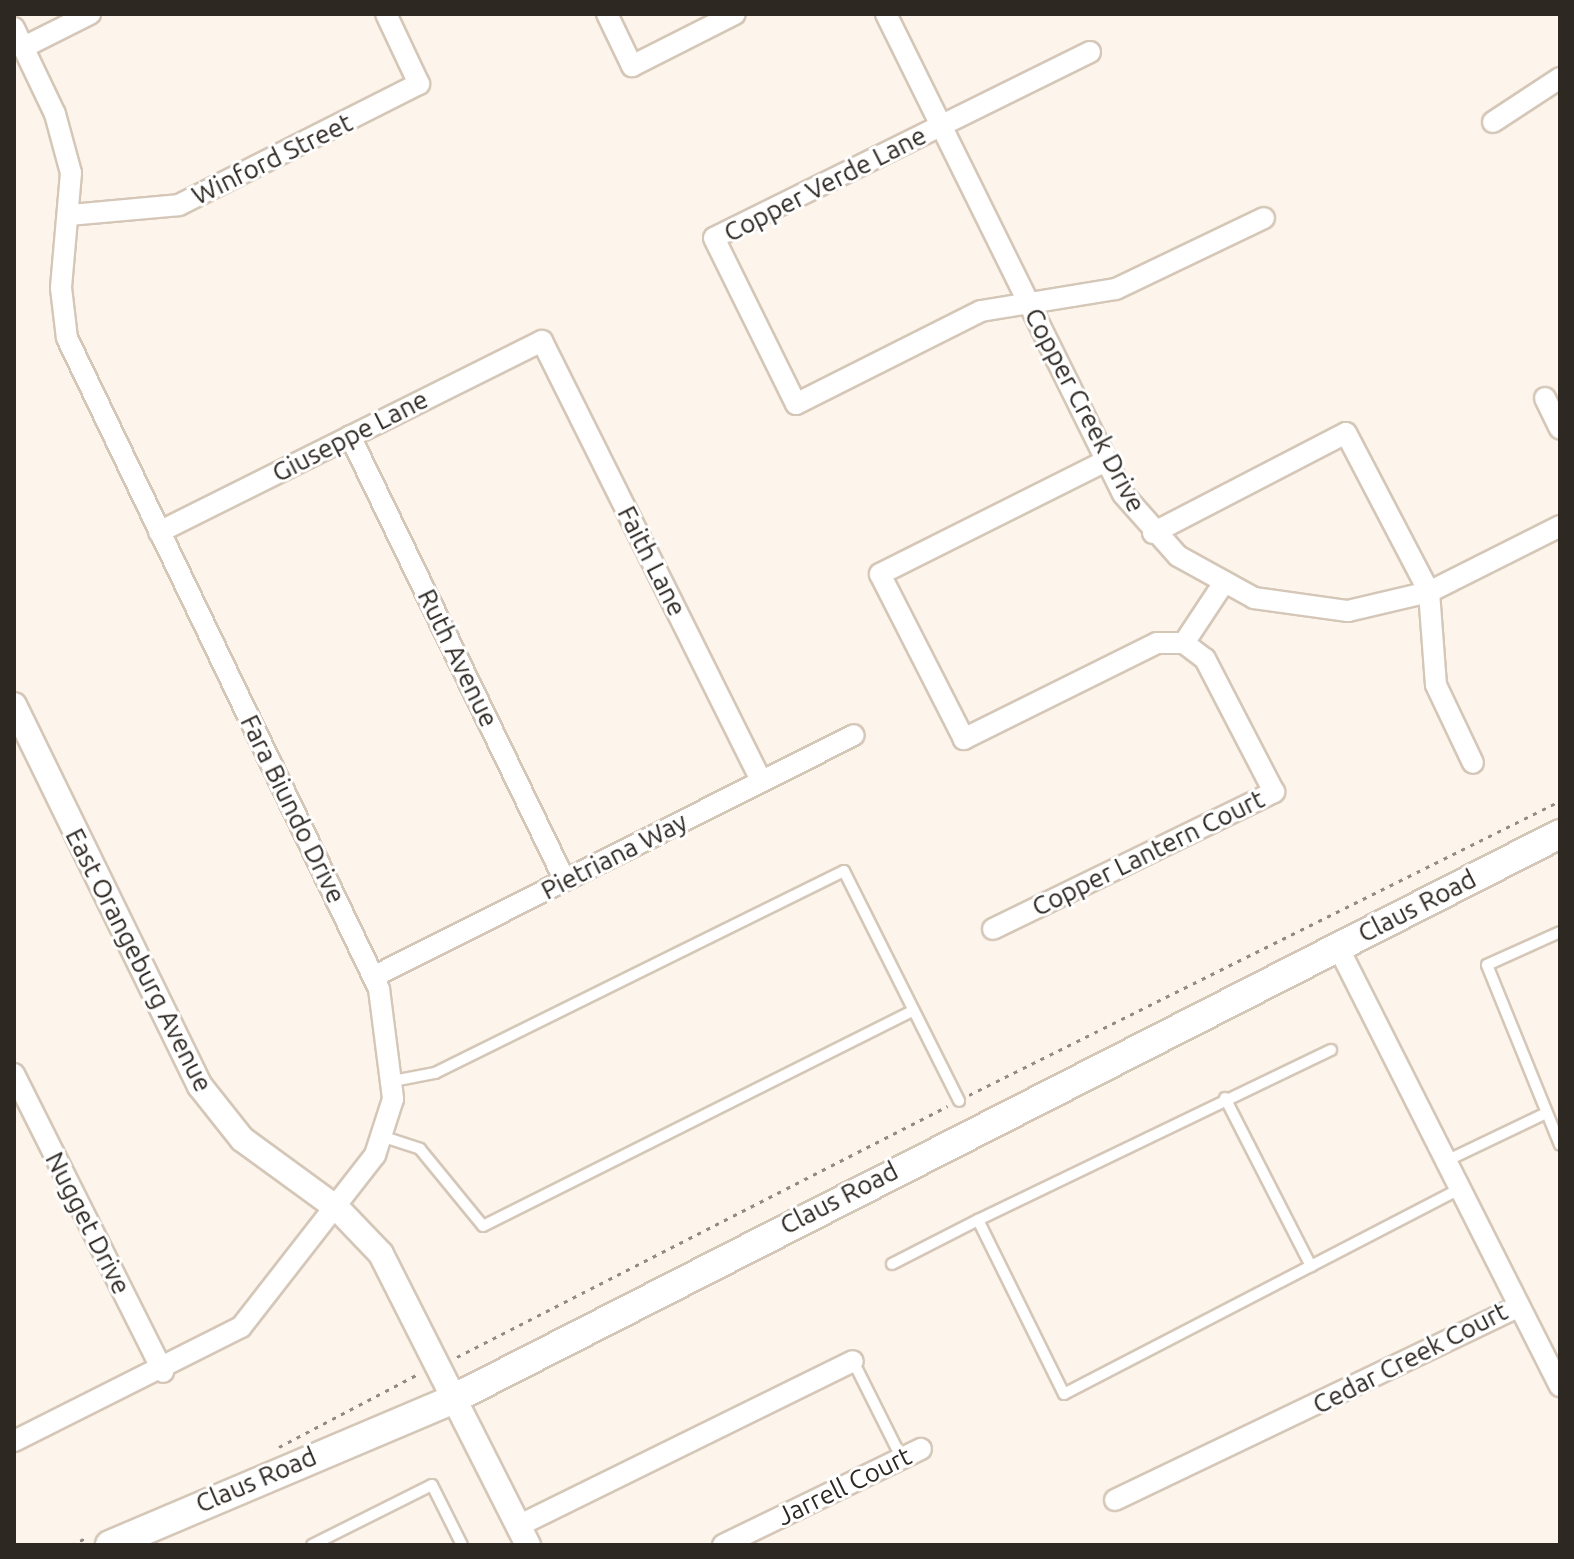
<!DOCTYPE html>
<style>
body{margin:0}
#map{position:relative;width:1574px;height:1559px;overflow:hidden;background:#fdf4eb;font-family:Ubuntu,sans-serif}
div>[style]{position:absolute}
.path>*{height:3px;margin-top:-1.5px;transform-origin:0;background:repeating-linear-gradient(90deg,#928a83 0 4px,transparent 0 10px)}
.roads{filter:drop-shadow(2px 0 #d5c7b8) drop-shadow(-2px 0 #d5c7b8) drop-shadow(0 2px #d5c7b8) drop-shadow(0 -2px #d5c7b8)}
.service>*{height:10px;margin:-5px;padding:0 5px;transform-origin:5px;border-radius:5px;background:#fff}
.minor>*{height:20px;margin:-10px;padding:0 10px;transform-origin:10px;border-radius:10px;background:#fff}
.tertiary>*{height:24px;margin:-12px;padding:0 12px;transform-origin:12px;border-radius:12px;background:#fff}
.secondary>*{height:28px;margin:-14px;padding:0 14px;transform-origin:14px;border-radius:14px;background:#fff}
span{translate:-50% -50%;white-space:nowrap;text-align:center;line-height:1.15;-webkit-text-stroke:6px #fff;paint-order:stroke}
.street-label{font-size:26px;color:#2e2823}
.frame{position:absolute;inset:0;border:16px solid #2e2823;pointer-events:none}
</style>
<div id="map">
<div class="path">
<i style="left:969px;top:1095px;width:660px;rotate:-26.45deg"></i>
<i style="left:457px;top:1357px;width:551px;rotate:-27.08deg"></i>
<i style="left:279px;top:1447px;width:159px;rotate:-27.7deg"></i>
<i style="left:71px;top:1545px;width:19px;rotate:-25deg"></i>
</div>
<div class="roads">
<div class="service">
<i style="left:1560px;top:932px;width:80px;rotate:155.7deg"></i>
<i style="left:1487px;top:965px;width:194px;rotate:67.9deg"></i>
<i style="left:1331px;top:1050px;width:392px;rotate:154.3deg"></i>
<i style="left:978px;top:1220px;width:194px;rotate:63.7deg"></i>
<i style="left:1064px;top:1394px;width:446px;rotate:-27.4deg"></i>
<i style="left:393px;top:1081px;width:43px;rotate:-10.8deg"></i>
<i style="left:435px;top:1073px;width:456px;rotate:-26.3deg"></i>
<i style="left:844px;top:871px;width:257px;rotate:63.4deg"></i>
<i style="left:1225px;top:1098px;width:189px;rotate:62.9deg"></i>
<i style="left:384px;top:1137px;width:38px;rotate:18deg"></i>
<i style="left:420px;top:1149px;width:99px;rotate:50.7deg"></i>
<i style="left:483px;top:1226px;width:481px;rotate:-26.6deg"></i>
<i style="left:1446px;top:1161px;width:106px;rotate:-25.6deg"></i>
<i style="left:892px;top:1264px;width:97px;rotate:-27.1deg"></i>
<i style="left:853px;top:1361px;width:107px;rotate:63.4deg"></i>
<i style="left:312px;top:1545px;width:134px;rotate:-26.6deg"></i>
<i style="left:432px;top:1485px;width:67px;rotate:63.4deg"></i>
</div>
<div class="minor">
<i style="left:607px;top:14px;width:58px;rotate:64.3deg"></i>
<i style="left:632px;top:66px;width:115px;rotate:-26.8deg"></i>
<i style="left:886px;top:14px;width:535px;rotate:63.72deg"></i>
<i style="left:1123px;top:494px;width:83px;rotate:48.4deg"></i>
<i style="left:1178px;top:556px;width:87px;rotate:28.9deg"></i>
<i style="left:1254px;top:598px;width:95px;rotate:7.9deg"></i>
<i style="left:1348px;top:611px;width:83px;rotate:-13.2deg"></i>
<i style="left:1429px;top:592px;width:147px;rotate:-26.7deg"></i>
<i style="left:14px;top:28px;width:95px;rotate:64.5deg"></i>
<i style="left:55px;top:114px;width:61px;rotate:74.8deg"></i>
<i style="left:71px;top:173px;width:115px;rotate:95deg"></i>
<i style="left:61px;top:288px;width:50px;rotate:83.2deg"></i>
<i style="left:67px;top:338px;width:722px;rotate:64.39deg"></i>
<i style="left:379px;top:989px;width:111px;rotate:82.7deg"></i>
<i style="left:393px;top:1099px;width:59px;rotate:107.8deg"></i>
<i style="left:375px;top:1155px;width:218px;rotate:127.9deg"></i>
<i style="left:241px;top:1327px;width:254px;rotate:153.3deg"></i>
<i style="left:24px;top:47px;width:74px;rotate:-26.6deg"></i>
<i style="left:1090px;top:52px;width:419px;rotate:153.7deg"></i>
<i style="left:714px;top:238px;width:185px;rotate:63.7deg"></i>
<i style="left:796px;top:404px;width:207px;rotate:-26.7deg"></i>
<i style="left:981px;top:311px;width:137px;rotate:-9.3deg"></i>
<i style="left:1116px;top:289px;width:164px;rotate:-25.6deg"></i>
<i style="left:1493px;top:122px;width:80px;rotate:-33.3deg"></i>
<i style="left:70px;top:215px;width:109px;rotate:-5.2deg"></i>
<i style="left:179px;top:205px;width:269px;rotate:-26.8deg"></i>
<i style="left:419px;top:84px;width:77px;rotate:-115.2deg"></i>
<i style="left:1545px;top:398px;width:34px;rotate:64deg"></i>
<i style="left:350px;top:436px;width:493px;rotate:64.2deg"></i>
<i style="left:159px;top:532px;width:428px;rotate:-26.5deg"></i>
<i style="left:542px;top:341px;width:491px;rotate:63.5deg"></i>
<i style="left:1153px;top:533px;width:217px;rotate:-27.4deg"></i>
<i style="left:1346px;top:433px;width:179px;rotate:62.4deg"></i>
<i style="left:1429px;top:592px;width:93px;rotate:85.7deg"></i>
<i style="left:1436px;top:685px;width:86px;rotate:64.6deg"></i>
<i style="left:1184px;top:643px;width:71px;rotate:-56.5deg"></i>
<i style="left:993px;top:929px;width:313px;rotate:-26deg"></i>
<i style="left:1274px;top:792px;width:150px;rotate:-117.4deg"></i>
<i style="left:1205px;top:659px;width:26px;rotate:-143deg"></i>
<i style="left:1184px;top:643px;width:27px;rotate:180deg"></i>
<i style="left:1157px;top:643px;width:216px;rotate:153.6deg"></i>
<i style="left:964px;top:739px;width:185px;rotate:-117deg"></i>
<i style="left:880px;top:574px;width:253px;rotate:-26.6deg"></i>
<i style="left:1338px;top:947px;width:492px;rotate:63.2deg"></i>
<i style="left:373px;top:977px;width:538px;rotate:-26.71deg"></i>
<i style="left:14px;top:1074px;width:333px;rotate:63.4deg"></i>
<i style="left:1115px;top:1500px;width:447px;rotate:-25.6deg"></i>
<i style="left:518px;top:1526px;width:373px;rotate:-26.2deg"></i>
<i style="left:723px;top:1545px;width:220px;rotate:-25.9deg"></i>
</div>
<div class="tertiary">
<i style="left:14px;top:705px;width:424px;rotate:64deg"></i>
<i style="left:200px;top:1086px;width:68px;rotate:51.6deg"></i>
<i style="left:242px;top:1139px;width:119px;rotate:36.1deg"></i>
<i style="left:338px;top:1209px;width:62px;rotate:46.3deg"></i>
<i style="left:381px;top:1254px;width:326px;rotate:63.2deg"></i>
</div>
<div class="secondary">
<i style="left:110px;top:1545px;width:371px;rotate:-23deg"></i>
<i style="left:451px;top:1400px;width:1245px;rotate:-27.04deg"></i>
</div>
</div>
<div class="street-label">
<span style="left:272px;top:159px;rotate:-26deg">Winford Street</span>
<span style="left:825px;top:184px;rotate:-27deg">Copper Verde Lane</span>
<span style="left:1085px;top:410px;rotate:62deg">Copper Creek Drive</span>
<span style="left:350px;top:436px;rotate:-27deg">Giuseppe Lane</span>
<span style="left:652px;top:561px;rotate:63deg">Faith Lane</span>
<span style="left:458px;top:658px;rotate:64deg">Ruth Avenue</span>
<span style="left:293px;top:809px;rotate:64deg">Fara Biundo Drive</span>
<span style="left:1148px;top:853px;rotate:-26deg">Copper Lantern Court</span>
<span style="left:614px;top:856px;rotate:-27deg">Pietriana Way</span>
<span style="left:1417px;top:906px;rotate:-27deg">Claus Road</span>
<span style="left:139px;top:960px;rotate:63deg">East Orangeburg Avenue</span>
<span style="left:839px;top:1198px;rotate:-27deg">Claus Road</span>
<span style="left:88px;top:1223px;rotate:63deg">Nugget Drive</span>
<span style="left:1410px;top:1358px;rotate:-27deg">Cedar Creek Court</span>
<span style="left:256px;top:1480px;rotate:-23deg">Claus Road</span>
<span style="left:844px;top:1486px;rotate:-26deg">Jarrell Court</span>
</div>
<div class="frame"></div>
</div>
